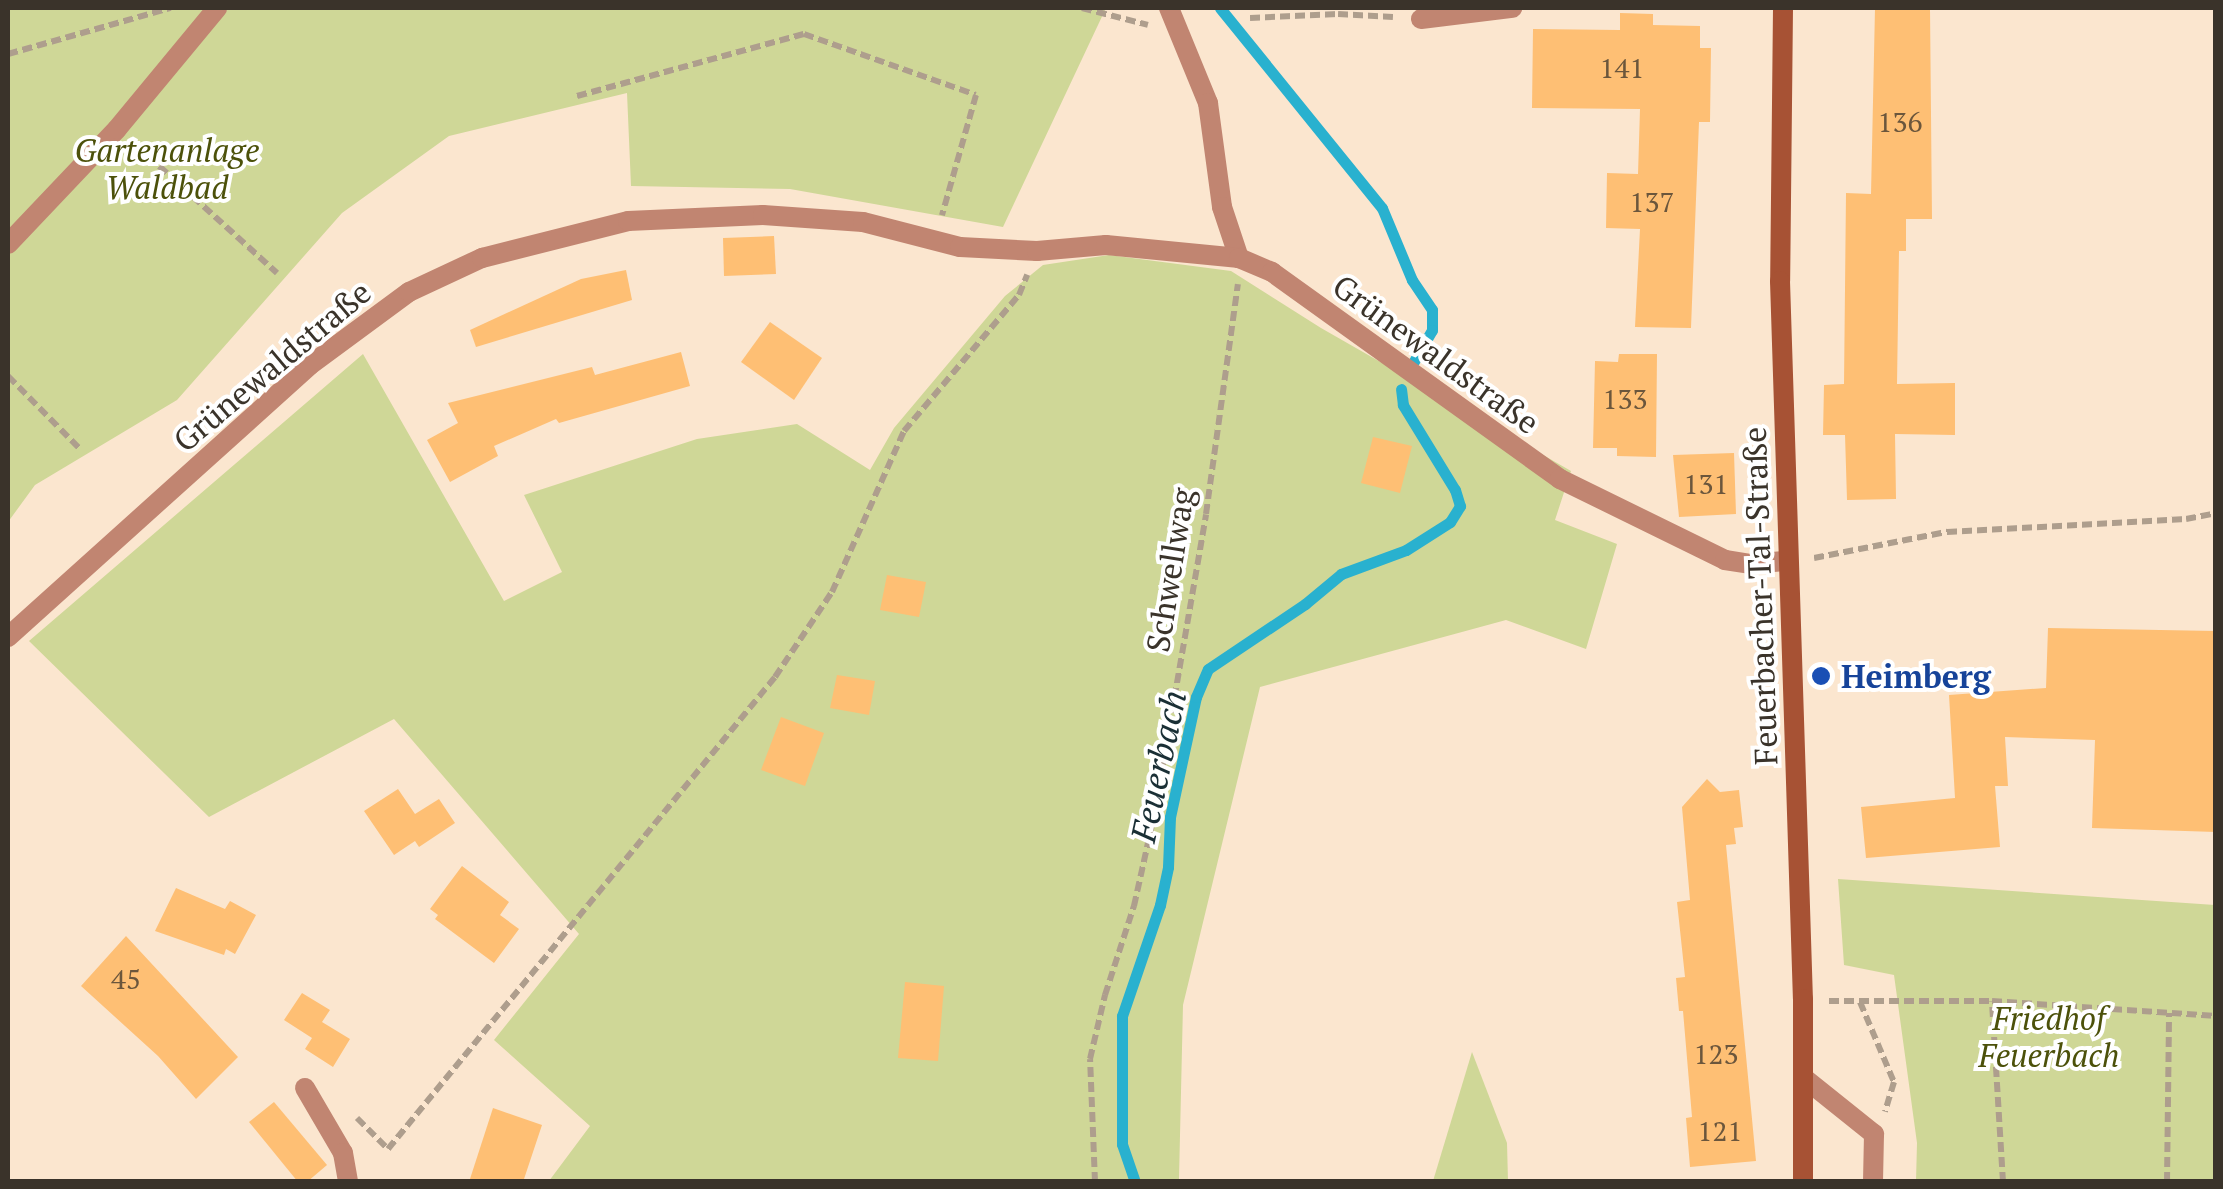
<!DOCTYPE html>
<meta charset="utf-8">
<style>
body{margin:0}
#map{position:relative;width:2223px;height:1189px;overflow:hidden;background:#fbe6cf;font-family:"PT Serif",serif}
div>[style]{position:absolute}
.green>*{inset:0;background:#cfd797}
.stream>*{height:11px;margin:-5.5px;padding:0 5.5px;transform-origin:5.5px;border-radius:5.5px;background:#29b1cf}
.building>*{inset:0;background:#febf74}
.path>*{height:6px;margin-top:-3px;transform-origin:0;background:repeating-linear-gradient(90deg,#ae9e8d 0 10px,transparent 0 15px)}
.lane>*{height:20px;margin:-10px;padding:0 10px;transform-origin:10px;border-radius:10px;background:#c18571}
.street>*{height:20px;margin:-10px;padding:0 10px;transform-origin:10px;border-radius:10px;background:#c18571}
.secondary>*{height:20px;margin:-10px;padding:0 10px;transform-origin:10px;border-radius:10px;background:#a75234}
.dots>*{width:28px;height:28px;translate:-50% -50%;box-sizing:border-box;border:5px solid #fff;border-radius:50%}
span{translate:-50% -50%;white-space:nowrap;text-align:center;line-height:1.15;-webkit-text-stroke:8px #fff;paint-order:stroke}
.number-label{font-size:28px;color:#6b563c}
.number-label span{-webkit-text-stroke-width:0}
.park-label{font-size:32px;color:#4c510a;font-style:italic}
.street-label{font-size:32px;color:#3a332a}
.transit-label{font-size:32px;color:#164399;font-weight:700}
.left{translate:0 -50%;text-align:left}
.water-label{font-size:35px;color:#1a2f35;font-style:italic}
.frame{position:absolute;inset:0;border:10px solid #3a332a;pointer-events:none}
</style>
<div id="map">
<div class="green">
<i style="clip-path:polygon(8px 8px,1106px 8px,1003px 227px,790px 189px,631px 186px,627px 93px,449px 136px,342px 213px,177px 400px,35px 485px,8px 522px)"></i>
<i style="clip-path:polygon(1109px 255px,1231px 271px,1321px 328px,1571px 471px,1555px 520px,1617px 544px,1586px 649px,1506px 620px,1260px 687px,1183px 1005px,1179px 1179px,1187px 1181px,549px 1181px,590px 1126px,494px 1040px,579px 934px,394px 719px,209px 817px,29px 641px,363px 354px,504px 601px,562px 572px,524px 495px,697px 439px,797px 424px,870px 470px,894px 428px,1005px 296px,1043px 265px)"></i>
<i style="clip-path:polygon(1838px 879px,2215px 905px,2215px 1181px,1916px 1181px,1917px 1143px,1894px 975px,1844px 965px)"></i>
<i style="clip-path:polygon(1472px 1052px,1507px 1143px,1508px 1181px,1433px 1181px)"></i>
</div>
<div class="stream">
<i style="left:1220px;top:8px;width:257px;rotate:51deg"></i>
<i style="left:1382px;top:208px;width:78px;rotate:67.4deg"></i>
<i style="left:1412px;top:280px;width:36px;rotate:56deg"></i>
<i style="left:1432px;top:310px;width:20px;rotate:90deg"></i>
<i style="left:1432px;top:330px;width:36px;rotate:120deg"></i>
<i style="left:1135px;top:1182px;width:40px;rotate:-108.9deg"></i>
<i style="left:1122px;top:1144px;width:128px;rotate:-90deg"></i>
<i style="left:1122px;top:1016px;width:117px;rotate:-71.1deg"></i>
<i style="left:1160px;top:905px;width:39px;rotate:-78deg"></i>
<i style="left:1168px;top:867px;width:50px;rotate:-87.7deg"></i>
<i style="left:1170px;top:817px;width:123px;rotate:-77.8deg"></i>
<i style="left:1196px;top:697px;width:30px;rotate:-67deg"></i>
<i style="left:1208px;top:669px;width:117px;rotate:-33.8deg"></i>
<i style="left:1305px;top:604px;width:47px;rotate:-39.8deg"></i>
<i style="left:1341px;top:574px;width:69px;rotate:-20.3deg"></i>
<i style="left:1406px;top:550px;width:52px;rotate:-32.5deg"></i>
<i style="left:1450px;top:522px;width:19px;rotate:-58deg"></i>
<i style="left:1460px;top:506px;width:17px;rotate:-107deg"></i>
<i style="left:1455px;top:490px;width:100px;rotate:-121.5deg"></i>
<i style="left:1403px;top:405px;width:16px;rotate:-97deg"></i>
</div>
<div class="building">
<i style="clip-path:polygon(1875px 8px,1930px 8px,1932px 219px,1906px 219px,1906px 251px,1899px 251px,1897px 384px,1955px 383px,1955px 435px,1895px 434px,1896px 499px,1847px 500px,1845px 435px,1823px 435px,1824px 385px,1844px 384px,1846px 193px,1871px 194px)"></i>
<i style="clip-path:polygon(1620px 13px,1653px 14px,1653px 25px,1700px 26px,1700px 48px,1711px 48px,1710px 122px,1699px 122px,1691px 328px,1635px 327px,1640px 229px,1606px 228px,1607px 173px,1638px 174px,1640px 109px,1532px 108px,1533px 29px,1620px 30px)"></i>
<i style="clip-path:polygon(774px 236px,776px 274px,724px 276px,723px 238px)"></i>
<i style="clip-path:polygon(626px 270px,632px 300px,476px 347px,470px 330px,581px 279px)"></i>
<i style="clip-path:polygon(770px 322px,822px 358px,794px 400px,741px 362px)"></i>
<i style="clip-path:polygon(681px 352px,690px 386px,559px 423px,556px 419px,494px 446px,498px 456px,450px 482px,427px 440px,458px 423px,448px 403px,592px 367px,595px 375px)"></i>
<i style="clip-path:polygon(1619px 354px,1657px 354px,1656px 457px,1617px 456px,1617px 448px,1593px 448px,1595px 361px,1618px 362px)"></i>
<i style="clip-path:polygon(1373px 437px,1412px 446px,1400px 493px,1361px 483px)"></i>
<i style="clip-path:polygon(1734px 453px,1736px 514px,1679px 517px,1673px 455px)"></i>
<i style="clip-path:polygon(887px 575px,926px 582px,919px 617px,880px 610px)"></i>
<i style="clip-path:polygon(2048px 628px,2216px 631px,2216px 832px,2092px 828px,2095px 740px,2005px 737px,2008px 786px,1995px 786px,2000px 847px,1866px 858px,1861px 807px,1955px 798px,1949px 695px,2046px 688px)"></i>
<i style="clip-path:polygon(837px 675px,875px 681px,869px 715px,830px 708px)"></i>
<i style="clip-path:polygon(781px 717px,824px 733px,805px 786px,761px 770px)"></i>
<i style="clip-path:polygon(1707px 779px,1720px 792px,1739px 790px,1743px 827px,1734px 828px,1736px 844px,1726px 845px,1756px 1161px,1690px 1167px,1686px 1118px,1692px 1117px,1683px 1011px,1679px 1011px,1676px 978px,1685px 977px,1677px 902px,1690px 900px,1682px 807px)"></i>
<i style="clip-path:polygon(398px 789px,415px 814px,439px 799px,455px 823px,419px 847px,415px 841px,394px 855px,364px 811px)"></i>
<i style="clip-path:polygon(462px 866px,509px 902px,500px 915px,519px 929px,494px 963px,435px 919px,438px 915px,430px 909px)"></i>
<i style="clip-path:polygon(176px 888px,225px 909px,230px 901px,256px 915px,235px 954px,226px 949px,224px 955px,155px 931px)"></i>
<i style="clip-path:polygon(126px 936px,238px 1057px,196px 1099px,158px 1056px,81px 986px)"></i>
<i style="clip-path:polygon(905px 982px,944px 986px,938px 1061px,898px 1058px)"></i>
<i style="clip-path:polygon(302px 993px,330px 1010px,322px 1022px,350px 1039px,333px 1067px,305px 1049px,312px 1038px,284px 1020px)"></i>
<i style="clip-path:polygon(274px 1102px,327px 1165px,307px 1182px,298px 1182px,249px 1122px)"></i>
<i style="clip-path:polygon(493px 1108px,542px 1125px,523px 1182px,469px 1182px)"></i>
</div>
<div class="path">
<i style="left:1082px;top:8px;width:68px;rotate:14.4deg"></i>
<i style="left:1250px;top:18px;width:88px;rotate:-2.6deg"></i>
<i style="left:1338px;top:14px;width:55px;rotate:3.1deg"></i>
<i style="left:8px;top:54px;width:169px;rotate:-15.8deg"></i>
<i style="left:577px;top:96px;width:235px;rotate:-15.3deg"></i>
<i style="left:804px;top:34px;width:182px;rotate:19.5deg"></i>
<i style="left:976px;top:95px;width:125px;rotate:105.8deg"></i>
<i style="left:137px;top:146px;width:189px;rotate:42.2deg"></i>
<i style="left:8px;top:376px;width:101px;rotate:45.4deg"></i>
<i style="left:1814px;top:558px;width:136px;rotate:-11.1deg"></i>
<i style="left:1947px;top:532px;width:239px;rotate:-3.1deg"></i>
<i style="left:2186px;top:519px;width:31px;rotate:-11deg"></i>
<i style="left:1829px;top:1001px;width:163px"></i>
<i style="left:1860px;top:1002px;width:87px;rotate:67deg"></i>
<i style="left:1894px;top:1082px;width:31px;rotate:107deg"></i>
<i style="left:357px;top:1118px;width:44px;rotate:45deg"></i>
<i style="left:388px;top:1149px;width:610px;rotate:-50.65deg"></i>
<i style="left:775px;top:677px;width:102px;rotate:-56.2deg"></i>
<i style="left:832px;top:592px;width:176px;rotate:-65.9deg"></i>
<i style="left:904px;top:431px;width:178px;rotate:-49.8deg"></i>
<i style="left:1019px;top:295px;width:22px;rotate:-68deg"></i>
<i style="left:1095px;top:1182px;width:123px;rotate:-92.3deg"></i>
<i style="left:1090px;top:1059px;width:66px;rotate:-76.8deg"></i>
<i style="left:1105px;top:995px;width:94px;rotate:-72deg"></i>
<i style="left:1134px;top:906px;width:92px;rotate:-77.5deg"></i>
<i style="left:1154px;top:816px;width:306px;rotate:-80.2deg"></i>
<i style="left:1206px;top:514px;width:232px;rotate:-82.1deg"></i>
<i style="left:2003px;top:1182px;width:181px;rotate:-93.5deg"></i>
<i style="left:1992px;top:1001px;width:225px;rotate:3.8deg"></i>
<i style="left:2167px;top:1182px;width:169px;rotate:-89.3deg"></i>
</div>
<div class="lane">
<i style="left:1169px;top:8px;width:103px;rotate:67.7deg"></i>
<i style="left:1208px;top:103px;width:105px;rotate:82.3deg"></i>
<i style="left:1222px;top:207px;width:54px;rotate:71.6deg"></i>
<i style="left:1421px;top:19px;width:92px;rotate:-6.9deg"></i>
<i style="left:8px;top:244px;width:158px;rotate:-46.5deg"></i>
<i style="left:117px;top:129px;width:157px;rotate:-50.4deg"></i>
<i style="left:8px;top:637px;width:406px;rotate:-42deg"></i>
<i style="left:310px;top:365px;width:123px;rotate:-36.4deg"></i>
<i style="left:409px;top:292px;width:81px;rotate:-25deg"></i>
<i style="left:482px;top:258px;width:151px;rotate:-14.2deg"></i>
<i style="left:628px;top:221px;width:135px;rotate:-2.5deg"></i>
<i style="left:763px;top:215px;width:100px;rotate:4deg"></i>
<i style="left:863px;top:222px;width:100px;rotate:14.5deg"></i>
<i style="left:960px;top:247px;width:77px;rotate:3deg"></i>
<i style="left:1037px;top:251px;width:69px;rotate:-5deg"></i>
<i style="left:1106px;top:245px;width:134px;rotate:5.6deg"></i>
<i style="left:1239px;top:258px;width:36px;rotate:23deg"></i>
<i style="left:1272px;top:272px;width:355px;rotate:35.7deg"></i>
<i style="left:1560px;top:479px;width:184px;rotate:26.1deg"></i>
<i style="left:1725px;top:560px;width:25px;rotate:9deg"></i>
<i style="left:1750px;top:564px;width:38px;rotate:-5deg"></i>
<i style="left:1804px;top:1078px;width:90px;rotate:38.7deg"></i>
<i style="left:1874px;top:1134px;width:48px;rotate:91.2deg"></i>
</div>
<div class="street">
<i style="left:305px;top:1088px;width:75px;rotate:59.7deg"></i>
<i style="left:343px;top:1153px;width:29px;rotate:80deg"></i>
</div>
<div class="secondary">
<i style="left:1783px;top:8px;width:273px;rotate:90.6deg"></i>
<i style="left:1780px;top:281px;width:718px;rotate:88.17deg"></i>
<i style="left:1803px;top:999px;width:183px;rotate:90deg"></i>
</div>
<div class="dots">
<i style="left:1821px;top:676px;background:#1a4fb4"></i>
</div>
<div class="number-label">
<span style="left:1622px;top:68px">141</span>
<span style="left:1900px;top:122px">136</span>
<span style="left:1652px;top:202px">137</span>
<span style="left:1625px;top:399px">133</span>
<span style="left:1706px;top:484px">131</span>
<span style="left:126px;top:979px">45</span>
<span style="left:1716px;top:1054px">123</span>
<span style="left:1720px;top:1131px">121</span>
</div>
<div class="park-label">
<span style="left:167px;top:169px">Gartenanlage<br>Waldbad</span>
<span style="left:2049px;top:1037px">Friedhof<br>Feuerbach</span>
</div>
<div class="street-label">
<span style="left:1436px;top:354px;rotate:36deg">Grünewaldstraße</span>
<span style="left:272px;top:366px;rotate:-40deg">Grünewaldstraße</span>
<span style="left:1170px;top:570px;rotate:-81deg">Schwellwag</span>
<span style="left:1760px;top:596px;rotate:-92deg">Feuerbacher-Tal-Straße</span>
</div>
<div class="transit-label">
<span class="left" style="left:1841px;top:676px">Heimberg</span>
</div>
<div class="water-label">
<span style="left:1158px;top:766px;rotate:-78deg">Feuerbach</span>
</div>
<div class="frame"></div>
</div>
